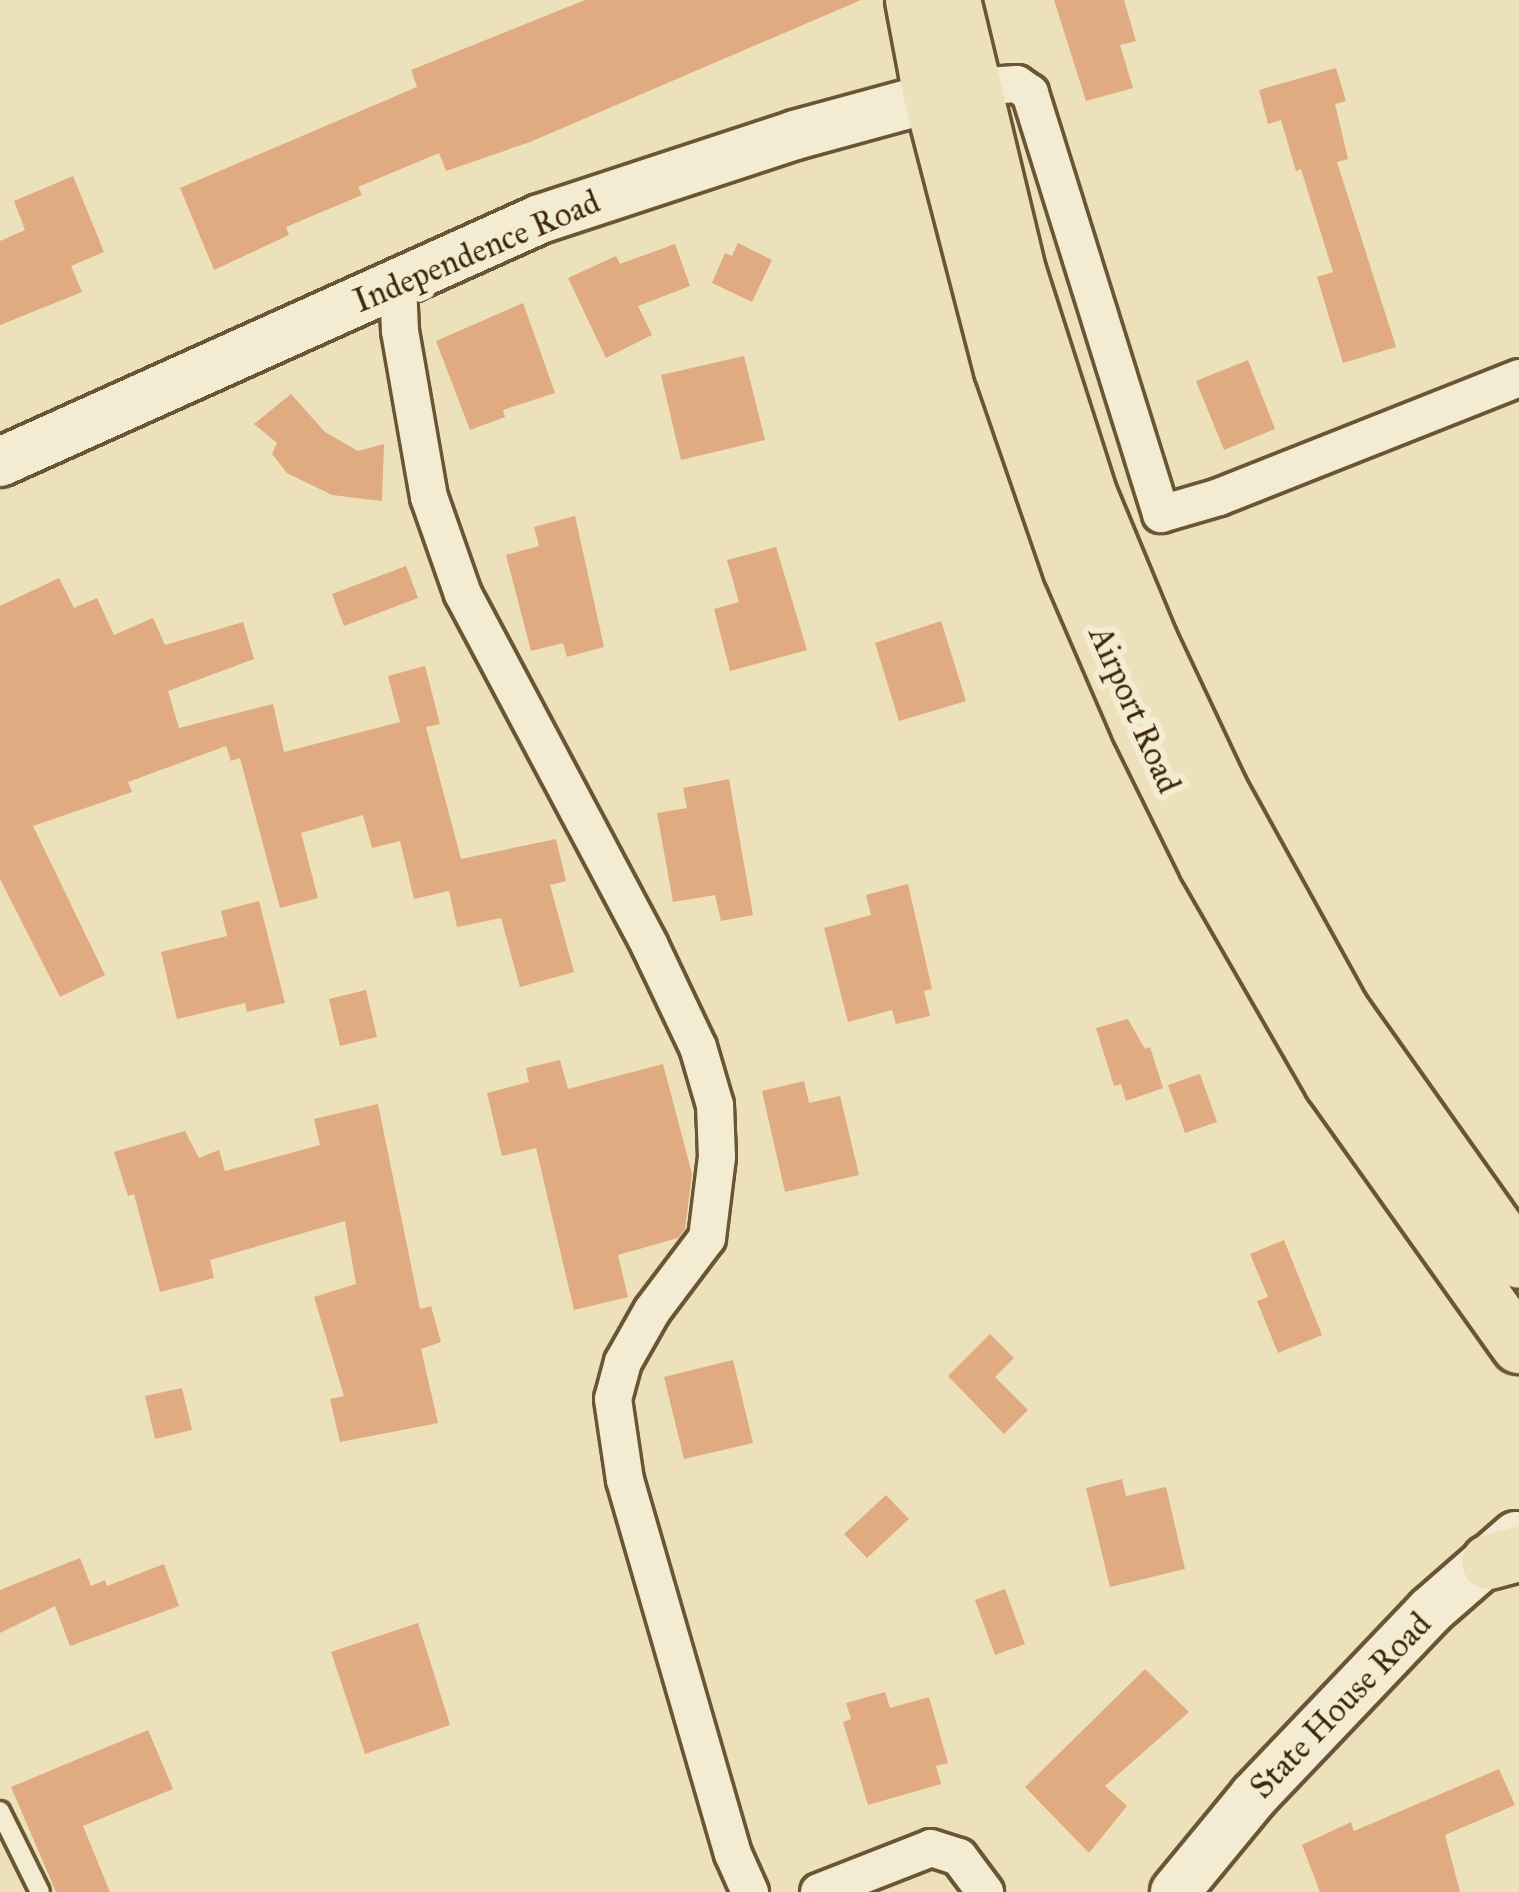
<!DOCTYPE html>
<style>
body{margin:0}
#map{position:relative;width:1519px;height:1892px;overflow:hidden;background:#ece1ba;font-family:"IM FELL Great Primer",serif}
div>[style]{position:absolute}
.building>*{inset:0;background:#e0ab80}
.roads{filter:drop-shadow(3px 0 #6a5634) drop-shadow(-3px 0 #6a5634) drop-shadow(0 3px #6a5634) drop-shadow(0 -3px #6a5634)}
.lane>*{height:18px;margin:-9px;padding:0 9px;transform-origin:9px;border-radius:9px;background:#f3ecd2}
.street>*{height:36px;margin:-18px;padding:0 18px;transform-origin:18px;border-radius:18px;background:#f3ecd2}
.secondary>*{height:48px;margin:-24px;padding:0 24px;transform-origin:24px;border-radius:24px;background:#f3ecd2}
.primary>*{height:54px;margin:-27px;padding:0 27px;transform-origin:27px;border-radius:27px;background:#ece1ba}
span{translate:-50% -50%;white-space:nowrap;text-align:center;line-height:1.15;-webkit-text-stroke:12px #f3ecd2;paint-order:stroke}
.street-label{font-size:33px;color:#3e2808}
</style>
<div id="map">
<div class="building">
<i style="clip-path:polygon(585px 0,861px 0,530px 142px,446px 171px,439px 153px,358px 187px,362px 195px,286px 227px,289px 235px,214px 270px,180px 188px,417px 87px,411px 70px)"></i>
<i style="clip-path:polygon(1054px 0,1124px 0,1136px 41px,1120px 45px,1133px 88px,1086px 101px)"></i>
<i style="clip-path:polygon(1336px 68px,1346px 101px,1335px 104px,1348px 159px,1337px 162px,1396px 347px,1343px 363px,1317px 277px,1333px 272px,1301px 169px,1296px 171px,1281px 120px,1268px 124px,1259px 90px)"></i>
<i style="clip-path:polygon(73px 176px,104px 252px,71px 266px,82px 292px,0 325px,0 241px,25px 230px,14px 201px)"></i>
<i style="clip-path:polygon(738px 243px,772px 260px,752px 302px,712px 283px,725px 253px,732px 256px)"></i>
<i style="clip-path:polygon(675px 244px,690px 286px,638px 306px,652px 335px,606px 358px,568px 278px,616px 256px,620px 264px)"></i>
<i style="clip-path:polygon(523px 303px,555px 393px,503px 410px,505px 417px,470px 430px,436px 341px)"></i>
<i style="clip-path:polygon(744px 356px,765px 440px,681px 460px,661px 375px)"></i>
<i style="clip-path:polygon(1248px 360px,1275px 429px,1224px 450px,1196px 381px)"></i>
<i style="clip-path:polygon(291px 394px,325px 432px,358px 451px,384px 444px,382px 501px,332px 495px,287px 473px,272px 454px,277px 443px,254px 424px)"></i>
<i style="clip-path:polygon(575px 516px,604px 647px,567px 657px,563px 643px,531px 651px,506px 555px,539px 546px,534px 527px)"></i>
<i style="clip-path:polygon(776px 547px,807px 650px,730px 671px,714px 609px,739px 602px,727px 560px)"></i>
<i style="clip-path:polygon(406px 566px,418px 598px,344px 626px,332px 594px)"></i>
<i style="clip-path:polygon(59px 578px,74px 608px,97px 598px,114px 635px,153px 618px,165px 645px,243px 622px,254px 659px,168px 691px,179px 728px,273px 704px,284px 752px,400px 722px,388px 676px,425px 666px,440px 724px,426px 727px,461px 859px,556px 839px,566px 881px,550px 885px,574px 972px,520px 987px,501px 918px,457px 927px,449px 891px,414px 899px,400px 841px,372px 848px,363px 815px,301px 833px,318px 898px,280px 908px,240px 758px,231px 761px,226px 746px,128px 782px,132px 792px,33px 826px,105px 975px,60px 997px,0 879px,0 606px)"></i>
<i style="clip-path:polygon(941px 621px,966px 701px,899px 721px,875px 643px)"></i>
<i style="clip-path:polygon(729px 779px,753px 915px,721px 921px,715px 895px,673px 902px,657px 813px,687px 808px,683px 788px)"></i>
<i style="clip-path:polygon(908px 884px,932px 989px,924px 991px,930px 1016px,896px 1024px,892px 1010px,848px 1022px,824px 928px,871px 915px,866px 895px)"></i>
<i style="clip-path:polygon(259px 901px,285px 1003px,247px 1012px,245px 1003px,177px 1019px,161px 952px,227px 936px,221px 911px)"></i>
<i style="clip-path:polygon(366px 990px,377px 1037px,340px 1046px,329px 999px)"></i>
<i style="clip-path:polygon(1128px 1019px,1145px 1049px,1150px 1047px,1163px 1088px,1126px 1101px,1121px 1084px,1114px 1086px,1096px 1028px)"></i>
<i style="clip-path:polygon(560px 1060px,568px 1089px,663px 1064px,692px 1174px,685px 1229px,678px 1238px,618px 1255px,628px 1297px,574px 1310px,536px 1148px,502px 1156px,487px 1093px,529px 1082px,526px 1068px)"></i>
<i style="clip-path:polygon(1200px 1074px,1217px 1122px,1185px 1133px,1168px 1085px)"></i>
<i style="clip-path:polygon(804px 1081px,809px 1103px,840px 1096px,859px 1175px,785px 1192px,762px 1091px)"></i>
<i style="clip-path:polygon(378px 1104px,420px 1309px,431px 1306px,441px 1342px,421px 1349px,438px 1423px,340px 1442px,330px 1399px,344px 1396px,314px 1297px,356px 1284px,345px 1221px,210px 1260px,214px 1278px,160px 1292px,134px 1194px,128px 1196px,114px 1152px,185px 1131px,199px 1158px,219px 1150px,225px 1171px,320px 1145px,314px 1119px)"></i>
<i style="clip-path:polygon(1284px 1240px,1322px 1335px,1278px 1353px,1257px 1301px,1268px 1297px,1250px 1254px)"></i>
<i style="clip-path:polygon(990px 1334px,1014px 1358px,995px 1377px,1028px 1410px,1004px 1434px,948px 1376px)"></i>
<i style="clip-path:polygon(733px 1360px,753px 1443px,684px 1459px,664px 1377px)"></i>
<i style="clip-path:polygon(182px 1388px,192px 1430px,155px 1439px,145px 1396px)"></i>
<i style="clip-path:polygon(1122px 1479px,1126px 1496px,1166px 1487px,1185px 1569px,1110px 1587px,1086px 1488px)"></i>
<i style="clip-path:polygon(886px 1495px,909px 1519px,867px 1558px,844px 1534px)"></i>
<i style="clip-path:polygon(80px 1558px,91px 1586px,105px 1580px,107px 1586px,164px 1564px,179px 1606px,70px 1646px,55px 1606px,0 1633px,0 1590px)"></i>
<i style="clip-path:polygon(1005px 1589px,1025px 1644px,995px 1655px,975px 1600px)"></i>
<i style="clip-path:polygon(418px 1623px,450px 1725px,365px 1754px,331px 1652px)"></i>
<i style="clip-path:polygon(1145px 1669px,1189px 1712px,1105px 1786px,1127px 1806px,1089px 1853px,1025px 1787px)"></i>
<i style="clip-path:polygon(885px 1692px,890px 1708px,929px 1697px,948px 1763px,936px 1766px,941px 1784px,868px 1805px,843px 1722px,851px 1719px,846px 1703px)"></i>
<i style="clip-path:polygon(148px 1730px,173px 1789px,83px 1826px,110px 1892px,56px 1892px,11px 1787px)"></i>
<i style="clip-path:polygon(1499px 1769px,1515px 1805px,1445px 1835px,1460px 1892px,1320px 1892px,1302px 1845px,1351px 1822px,1354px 1831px)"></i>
</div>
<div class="roads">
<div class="lane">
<i style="left:0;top:1811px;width:90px;rotate:63.7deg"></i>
</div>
<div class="street">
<i style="left:971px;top:87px;width:46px;rotate:-3.7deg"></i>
<i style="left:1017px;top:84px;width:16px;rotate:35deg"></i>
<i style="left:1030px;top:93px;width:441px;rotate:72.7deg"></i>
<i style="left:1161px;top:514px;width:60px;rotate:-16.3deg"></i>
<i style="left:1219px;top:497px;width:323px;rotate:-21.6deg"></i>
<i style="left:398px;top:285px;width:46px;rotate:87.5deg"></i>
<i style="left:400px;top:331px;width:169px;rotate:80.1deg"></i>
<i style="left:429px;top:497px;width:103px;rotate:70.7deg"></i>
<i style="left:463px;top:594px;width:396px;rotate:62deg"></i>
<i style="left:649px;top:944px;width:114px;rotate:64.6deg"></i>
<i style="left:698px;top:1047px;width:60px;rotate:73.7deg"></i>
<i style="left:715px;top:1105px;width:52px;rotate:87.8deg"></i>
<i style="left:717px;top:1157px;width:82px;rotate:97deg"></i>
<i style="left:707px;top:1238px;width:91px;rotate:127deg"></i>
<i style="left:652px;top:1311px;width:59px;rotate:119.6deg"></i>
<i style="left:623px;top:1362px;width:38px;rotate:105deg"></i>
<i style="left:613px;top:1399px;width:82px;rotate:81.6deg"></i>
<i style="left:625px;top:1480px;width:389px;rotate:73.9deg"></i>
<i style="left:733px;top:1854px;width:42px;rotate:65.9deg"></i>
<i style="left:819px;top:1892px;width:120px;rotate:-21.4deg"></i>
<i style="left:931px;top:1848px;width:29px;rotate:18deg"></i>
<i style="left:959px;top:1857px;width:44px;rotate:53.4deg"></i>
</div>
<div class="secondary">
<i style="left:0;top:462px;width:592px;rotate:-24.23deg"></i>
<i style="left:540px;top:219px;width:268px;rotate:-18.2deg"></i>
<i style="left:795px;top:135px;width:178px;rotate:-15.3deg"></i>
<i style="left:1175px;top:1892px;width:124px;rotate:-50.5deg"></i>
<i style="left:1254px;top:1796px;width:255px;rotate:-46.4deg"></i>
<i style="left:1430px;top:1611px;width:114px;rotate:-41.1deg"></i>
</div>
<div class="primary">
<i style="left:913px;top:0;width:98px;rotate:79.4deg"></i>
<i style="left:931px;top:96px;width:283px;rotate:75.5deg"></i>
<i style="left:1002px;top:370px;width:212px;rotate:71deg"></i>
<i style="left:1071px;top:570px;width:172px;rotate:66.7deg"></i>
<i style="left:1139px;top:728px;width:154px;rotate:63.8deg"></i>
<i style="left:1207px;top:866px;width:250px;rotate:60.1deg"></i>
<i style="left:1332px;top:1083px;width:323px;rotate:54.6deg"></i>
<i style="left:953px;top:0;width:282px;rotate:76.5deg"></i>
<i style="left:1019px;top:274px;width:233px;rotate:72.3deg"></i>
<i style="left:1090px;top:496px;width:157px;rotate:67.5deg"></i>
<i style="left:1150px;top:641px;width:165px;rotate:64.8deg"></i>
<i style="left:1220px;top:790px;width:252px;rotate:61.1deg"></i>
<i style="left:1342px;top:1011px;width:306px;rotate:54.7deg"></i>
<i style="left:1489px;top:1562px;width:31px;rotate:-15deg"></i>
</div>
</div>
<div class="street-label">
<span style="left:477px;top:252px;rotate:-23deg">Independence Road</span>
<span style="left:1134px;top:710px;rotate:66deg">Airport Road</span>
<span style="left:1341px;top:1706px;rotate:-46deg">State House Road</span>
</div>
</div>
